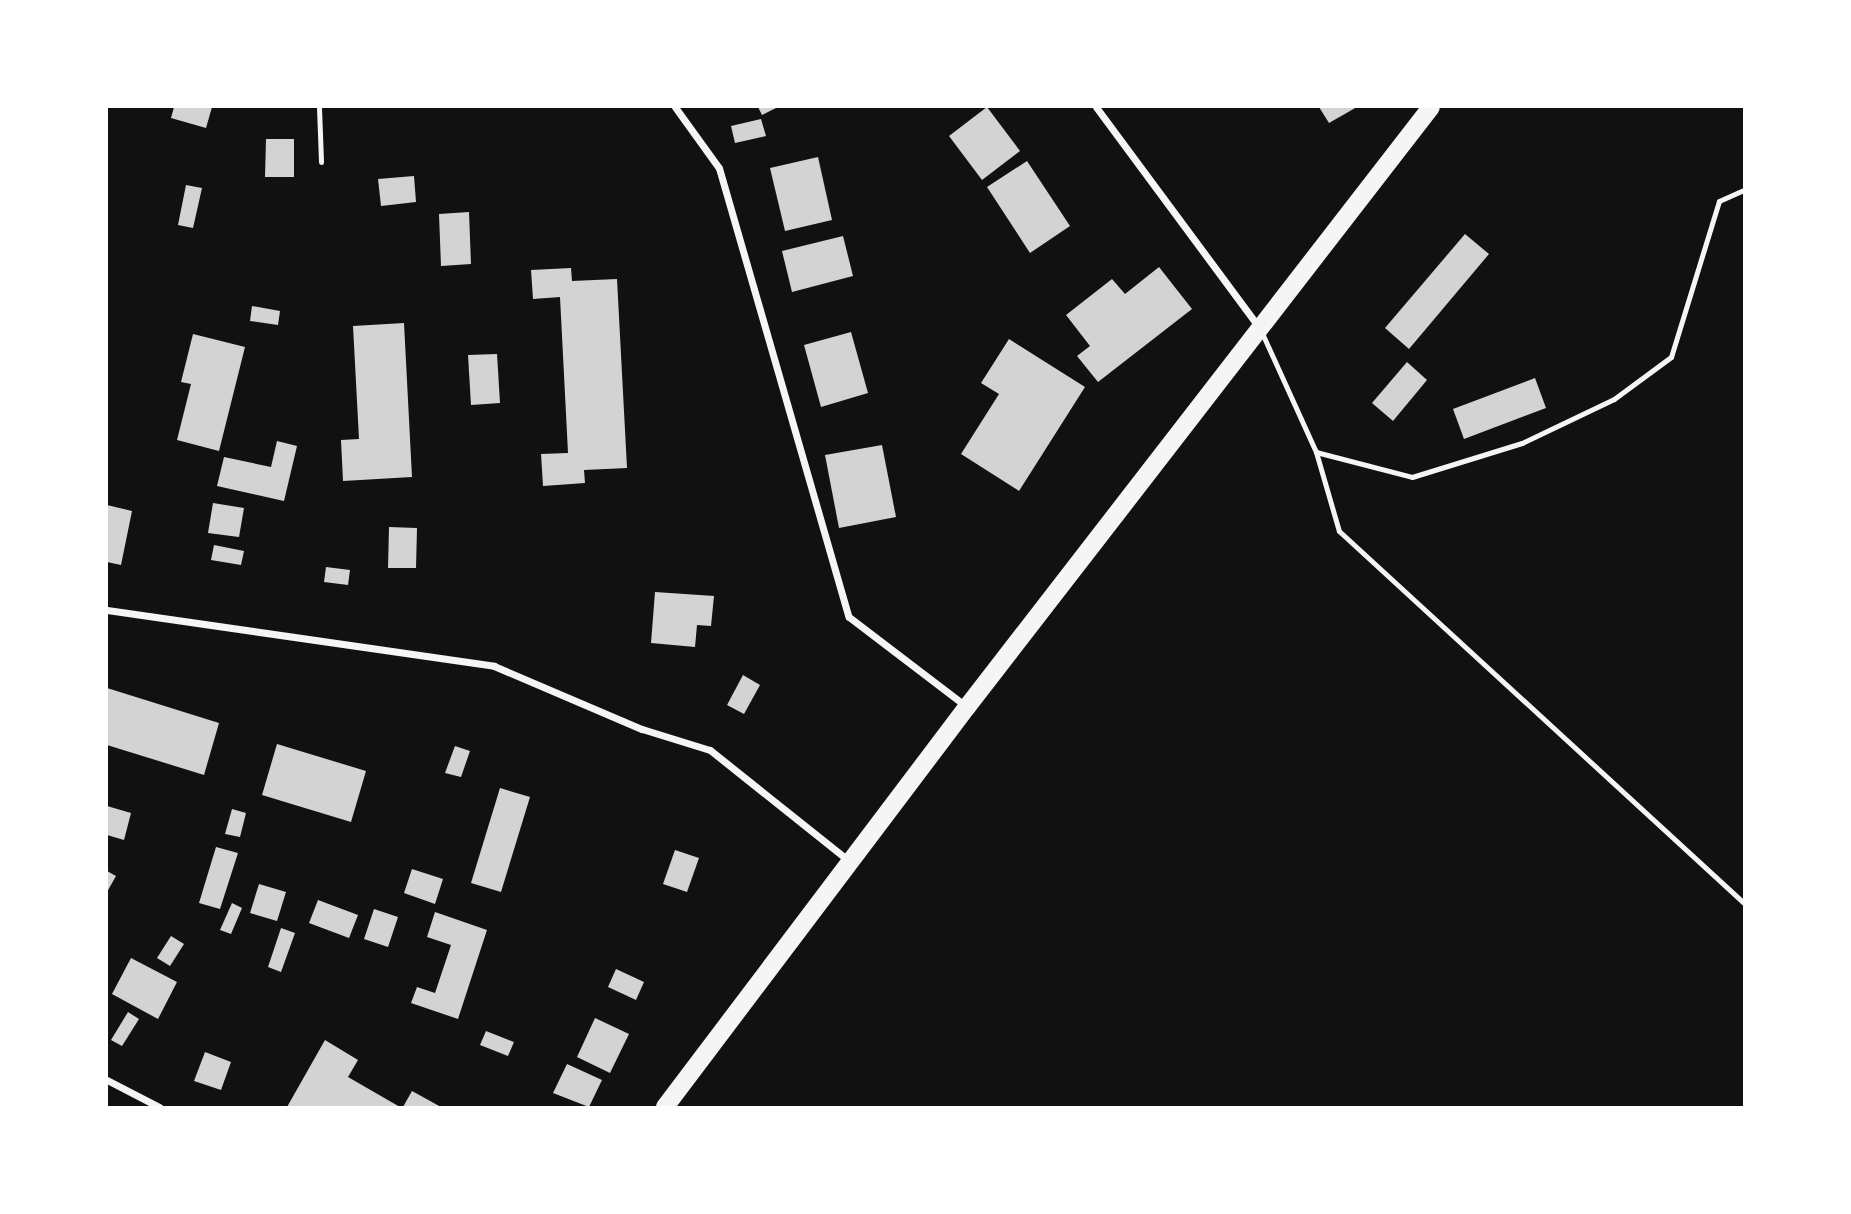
<!DOCTYPE html>
<style>
body{margin:0}
#map{position:relative;width:1851px;height:1214px;overflow:hidden;background:#111;font-family:"Golos Text",sans-serif}
div>[style]{position:absolute}
.building>*{inset:0;background:#d3d3d3}
.service>*{height:5px;margin:-2.5px;padding:0 2.5px;transform-origin:2.5px;border-radius:2.5px;background:#f5f5f5}
.minor>*{height:7px;margin:-3.5px;padding:0 3.5px;transform-origin:3.5px;border-radius:3.5px;background:#f5f5f5}
.primary>*{height:18px;margin:-9px;padding:0 9px;transform-origin:9px;border-radius:9px;background:#f5f5f5}
span{translate:-50% -50%;white-space:nowrap;text-align:center;line-height:1.15;-webkit-text-stroke:5px #fff;paint-order:stroke}
.frame{position:absolute;inset:0;border:108px solid #fff;pointer-events:none}
</style>
<div id="map">
<div class="building">
<i style="clip-path:polygon(174px 107px,212px 107px,206px 128px,171px 118px)"></i>
<i style="clip-path:polygon(758px 107px,778px 107px,762px 115px)"></i>
<i style="clip-path:polygon(987px 107px,1020px 151px,982px 180px,949px 136px)"></i>
<i style="clip-path:polygon(1319px 107px,1357px 107px,1329px 123px)"></i>
<i style="clip-path:polygon(761px 119px,766px 136px,735px 143px,731px 126px)"></i>
<i style="clip-path:polygon(266px 139px,294px 139px,294px 177px,265px 177px)"></i>
<i style="clip-path:polygon(818px 157px,832px 220px,785px 231px,770px 168px)"></i>
<i style="clip-path:polygon(1027px 161px,1070px 226px,1030px 253px,987px 187px)"></i>
<i style="clip-path:polygon(414px 176px,416px 202px,381px 206px,378px 179px)"></i>
<i style="clip-path:polygon(186px 185px,202px 188px,193px 228px,178px 225px)"></i>
<i style="clip-path:polygon(469px 212px,471px 264px,441px 266px,439px 214px)"></i>
<i style="clip-path:polygon(1465px 234px,1489px 254px,1409px 349px,1385px 328px)"></i>
<i style="clip-path:polygon(843px 236px,853px 276px,792px 292px,782px 251px)"></i>
<i style="clip-path:polygon(1159px 267px,1192px 309px,1098px 382px,1077px 356px,1090px 346px,1066px 315px,1112px 279px,1125px 294px)"></i>
<i style="clip-path:polygon(571px 268px,572px 281px,617px 279px,627px 468px,584px 470px,585px 483px,543px 486px,541px 454px,568px 453px,560px 297px,533px 299px,531px 270px)"></i>
<i style="clip-path:polygon(252px 306px,280px 311px,278px 325px,250px 321px)"></i>
<i style="clip-path:polygon(404px 323px,412px 477px,343px 481px,341px 440px,359px 439px,353px 326px)"></i>
<i style="clip-path:polygon(851px 332px,868px 393px,821px 407px,804px 345px)"></i>
<i style="clip-path:polygon(193px 334px,245px 347px,219px 451px,177px 440px,191px 384px,181px 382px)"></i>
<i style="clip-path:polygon(1009px 339px,1085px 387px,1019px 491px,961px 454px,999px 394px,981px 383px)"></i>
<i style="clip-path:polygon(497px 354px,500px 403px,471px 405px,468px 355px)"></i>
<i style="clip-path:polygon(1407px 362px,1427px 380px,1393px 421px,1372px 403px)"></i>
<i style="clip-path:polygon(1535px 378px,1546px 408px,1464px 439px,1453px 409px)"></i>
<i style="clip-path:polygon(277px 441px,297px 446px,284px 501px,217px 486px,224px 457px,271px 467px)"></i>
<i style="clip-path:polygon(882px 445px,896px 517px,839px 528px,825px 455px)"></i>
<i style="clip-path:polygon(213px 503px,244px 508px,239px 537px,208px 533px)"></i>
<i style="clip-path:polygon(107px 505px,132px 511px,121px 565px,107px 562px)"></i>
<i style="clip-path:polygon(389px 527px,417px 528px,416px 568px,388px 568px)"></i>
<i style="clip-path:polygon(214px 545px,244px 551px,241px 565px,211px 560px)"></i>
<i style="clip-path:polygon(326px 567px,350px 570px,348px 585px,324px 582px)"></i>
<i style="clip-path:polygon(655px 592px,714px 596px,711px 626px,697px 625px,695px 647px,651px 643px)"></i>
<i style="clip-path:polygon(743px 675px,760px 685px,744px 714px,727px 705px)"></i>
<i style="clip-path:polygon(107px 688px,219px 723px,204px 775px,107px 745px)"></i>
<i style="clip-path:polygon(277px 744px,366px 771px,351px 822px,262px 795px)"></i>
<i style="clip-path:polygon(455px 746px,470px 751px,461px 777px,445px 773px)"></i>
<i style="clip-path:polygon(500px 788px,530px 797px,501px 892px,471px 883px)"></i>
<i style="clip-path:polygon(107px 806px,131px 813px,124px 840px,107px 835px)"></i>
<i style="clip-path:polygon(232px 809px,246px 813px,240px 837px,225px 834px)"></i>
<i style="clip-path:polygon(216px 847px,238px 853px,220px 909px,199px 903px)"></i>
<i style="clip-path:polygon(675px 850px,699px 858px,687px 892px,663px 884px)"></i>
<i style="clip-path:polygon(412px 869px,443px 879px,435px 904px,404px 893px)"></i>
<i style="clip-path:polygon(107px 871px,116px 876px,107px 892px)"></i>
<i style="clip-path:polygon(259px 884px,286px 892px,277px 921px,250px 913px)"></i>
<i style="clip-path:polygon(318px 900px,358px 915px,349px 938px,309px 923px)"></i>
<i style="clip-path:polygon(232px 903px,242px 908px,231px 934px,220px 930px)"></i>
<i style="clip-path:polygon(374px 909px,398px 917px,388px 947px,364px 939px)"></i>
<i style="clip-path:polygon(435px 912px,487px 930px,458px 1019px,411px 1003px,417px 987px,435px 993px,451px 945px,427px 937px)"></i>
<i style="clip-path:polygon(281px 928px,295px 933px,281px 972px,268px 967px)"></i>
<i style="clip-path:polygon(171px 936px,184px 944px,170px 966px,157px 958px)"></i>
<i style="clip-path:polygon(131px 958px,177px 982px,158px 1019px,112px 994px)"></i>
<i style="clip-path:polygon(616px 969px,644px 982px,636px 1000px,608px 987px)"></i>
<i style="clip-path:polygon(128px 1012px,139px 1019px,122px 1046px,111px 1040px)"></i>
<i style="clip-path:polygon(595px 1018px,629px 1034px,610px 1073px,577px 1057px)"></i>
<i style="clip-path:polygon(486px 1031px,514px 1042px,508px 1056px,480px 1045px)"></i>
<i style="clip-path:polygon(325px 1040px,358px 1060px,348px 1077px,400px 1107px,287px 1107px)"></i>
<i style="clip-path:polygon(205px 1052px,231px 1062px,221px 1090px,194px 1081px)"></i>
<i style="clip-path:polygon(567px 1064px,602px 1080px,589px 1107px,553px 1093px)"></i>
<i style="clip-path:polygon(412px 1091px,441px 1107px,403px 1107px)"></i>
</div>
<div class="service">
<i style="left:319px;top:107px;width:55px;rotate:87.9deg"></i>
<i style="left:1262px;top:333px;width:131px;rotate:65.6deg"></i>
<i style="left:1316px;top:452px;width:82px;rotate:73.8deg"></i>
<i style="left:1339px;top:531px;width:550px;rotate:42.57deg"></i>
<i style="left:1316px;top:452px;width:99px;rotate:14.6deg"></i>
<i style="left:1412px;top:477px;width:115px;rotate:-17.2deg"></i>
<i style="left:1522px;top:443px;width:102px;rotate:-25.6deg"></i>
<i style="left:1614px;top:399px;width:71px;rotate:-36.4deg"></i>
<i style="left:1671px;top:357px;width:163px;rotate:-72.9deg"></i>
<i style="left:1719px;top:201px;width:27px;rotate:-24deg"></i>
</div>
<div class="minor">
<i style="left:675px;top:107px;width:75px;rotate:54.2deg"></i>
<i style="left:719px;top:168px;width:467px;rotate:73.9deg"></i>
<i style="left:849px;top:617px;width:148px;rotate:37.3deg"></i>
<i style="left:1096px;top:107px;width:276px;rotate:53.5deg"></i>
<i style="left:107px;top:610px;width:391px;rotate:8.2deg"></i>
<i style="left:494px;top:666px;width:161px;rotate:23.1deg"></i>
<i style="left:642px;top:729px;width:71px;rotate:17.2deg"></i>
<i style="left:710px;top:750px;width:178px;rotate:38.6deg"></i>
<i style="left:107px;top:1080px;width:59px;rotate:27.4deg"></i>
</div>
<div class="primary">
<i style="left:665px;top:1107px;width:501px;rotate:-52.95deg"></i>
<i style="left:967px;top:707px;width:758px;rotate:-52.28deg"></i>
</div>
<div class="frame"></div>
</div>
